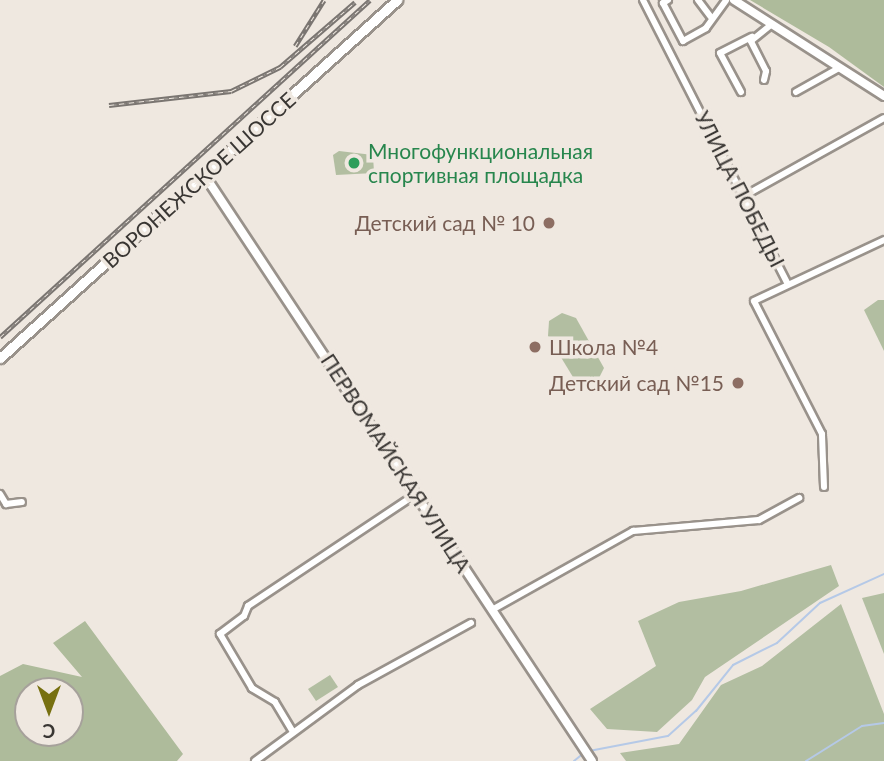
<!DOCTYPE html>
<meta charset="utf-8">
<style>
body{margin:0}
#map{position:relative;width:884px;height:761px;overflow:hidden;background:#efe8e0;font-family:Lato,sans-serif}
div>[style]{position:absolute}
.green>*{inset:0;background:#b2bea1}
.forest>*{inset:0;background:#aebb9b}
.stream>*{height:2px;margin:-1px;padding:0 1px;transform-origin:1px;border-radius:1px;background:#b5c9e7}
.roads{filter:drop-shadow(2px 0 #99928b) drop-shadow(-2px 0 #99928b) drop-shadow(0 2px #99928b) drop-shadow(0 -2px #99928b)}
.minor>*{height:6px;margin:-3px;padding:0 3px;transform-origin:3px;border-radius:3px;background:#fff}
.tertiary>*{height:8px;margin:-4px;padding:0 4px;transform-origin:4px;border-radius:4px;background:#fff}
.secondary>*{height:9px;margin:-4.5px;padding:0 4.5px;transform-origin:4.5px;border-radius:4.5px;background:#fff}
.rail>*{height:4.5px;margin-top:-2.25px;transform-origin:0;background:repeating-linear-gradient(90deg,#efe8e0 0 5px,#7a7571 0 10px);box-sizing:border-box;border-block:2px solid #7a7571}
.dots>*{width:19px;height:19px;translate:-50% -50%;box-sizing:border-box;border:4px solid #efe8e0;border-radius:50%}
span{translate:-50% -50%;white-space:nowrap;text-align:center;line-height:1.15;-webkit-text-stroke:7px #efe8e0;paint-order:stroke}
.leisure-label{font-size:21px;color:#27864d}
.left{translate:0 -50%;text-align:left}
.street-label{font-size:21px;color:#393633}
.education-label{font-size:21px;color:#785e54}
.right{translate:-100% -50%;text-align:right}
.north{position:absolute;left:14px;top:677px;width:70px;height:70px;box-sizing:border-box;background:#efe8e0;border:2px solid #a6a19b;border-radius:50%;rotate:180deg;font-size:19px;font-weight:700;line-height:28px;text-align:center;color:#393633}
.north::after{content:'';display:block;margin:auto;width:24px;height:32px;background:#777010;clip-path:polygon(50% 0,100% 100%,50% 72%,0 100%)}
</style>
<div id="map">
<div class="green">
<i style="clip-path:polygon(339px 151px,373px 155px,374px 173px,336px 175px,333px 155px)"></i>
<i style="clip-path:polygon(878px 300px,884px 300px,884px 351px,864px 310px)"></i>
<i style="clip-path:polygon(562px 313px,576px 318px,604px 368px,595px 386px,576px 382px,548px 336px,549px 321px)"></i>
<i style="clip-path:polygon(831px 565px,839px 586px,705px 677px,692px 700px,657px 732px,607px 729px,590px 709px,656px 666px,638px 621px,679px 602px,741px 591px)"></i>
<i style="clip-path:polygon(884px 593px,884px 654px,862px 598px)"></i>
<i style="clip-path:polygon(841px 604px,884px 714px,884px 761px,626px 761px,620px 753px,679px 744px,721px 685px,762px 666px)"></i>
<i style="clip-path:polygon(330px 675px,338px 687px,316px 701px,308px 689px)"></i>
</div>
<div class="forest">
<i style="clip-path:polygon(750px 0,884px 0,884px 87px,829px 47px)"></i>
<i style="clip-path:polygon(evenodd,85px 621px,183px 754px,177px 761px,0 761px,0 676px,23px 664px,82px 677px,53px 643px,85px 621px,70px 691px,70px 733px,28px 733px,28px 691px,70px 691px)"></i>
</div>
<div class="stream">
<i style="left:589px;top:751px;width:80px;rotate:-10.8deg"></i>
<i style="left:668px;top:736px;width:38px;rotate:-42deg"></i>
<i style="left:696px;top:711px;width:59px;rotate:-51.2deg"></i>
<i style="left:733px;top:665px;width:49px;rotate:-26.6deg"></i>
<i style="left:777px;top:643px;width:59px;rotate:-42.9deg"></i>
<i style="left:820px;top:603px;width:70px;rotate:-24.4deg"></i>
<i style="left:574px;top:761px;width:13px;rotate:-39deg"></i>
<i style="left:806px;top:761px;width:66px;rotate:-32deg"></i>
<i style="left:862px;top:726px;width:22px;rotate:-8deg"></i>
</div>
<div class="roads">
<div class="minor">
<i style="left:643px;top:0;width:319px;rotate:63deg"></i>
<i style="left:668px;top:0;width:6px;rotate:149deg"></i>
<i style="left:663px;top:3px;width:43px;rotate:62.2deg"></i>
<i style="left:683px;top:41px;width:26px;rotate:-29deg"></i>
<i style="left:706px;top:28px;width:34px;rotate:-54deg"></i>
<i style="left:698px;top:0;width:21px;rotate:53deg"></i>
<i style="left:764px;top:80px;width:9px;rotate:-77deg"></i>
<i style="left:766px;top:71px;width:34px;rotate:-117deg"></i>
<i style="left:751px;top:41px;width:27px;rotate:-39deg"></i>
<i style="left:741px;top:92px;width:44px;rotate:-118.3deg"></i>
<i style="left:720px;top:53px;width:36px;rotate:-27deg"></i>
<i style="left:796px;top:92px;width:49px;rotate:-29.2deg"></i>
<i style="left:744px;top:196px;width:160px;rotate:-29.1deg"></i>
<i style="left:824px;top:487px;width:53px;rotate:-92.2deg"></i>
<i style="left:822px;top:434px;width:149px;rotate:-117.1deg"></i>
<i style="left:754px;top:301px;width:144px;rotate:-25.1deg"></i>
<i style="left:0;top:494px;width:12px;rotate:59deg"></i>
<i style="left:6px;top:504px;width:16px;rotate:-7deg"></i>
<i style="left:492px;top:610px;width:162px;rotate:-29.3deg"></i>
<i style="left:633px;top:531px;width:126px;rotate:-5deg"></i>
<i style="left:759px;top:520px;width:46px;rotate:-28.8deg"></i>
<i style="left:293px;top:732px;width:35px;rotate:-121deg"></i>
<i style="left:275px;top:702px;width:27px;rotate:-149deg"></i>
<i style="left:252px;top:688px;width:63px;rotate:-120.7deg"></i>
<i style="left:220px;top:634px;width:30px;rotate:-37deg"></i>
<i style="left:244px;top:616px;width:11px;rotate:-68deg"></i>
<i style="left:248px;top:606px;width:202px;rotate:-33.7deg"></i>
<i style="left:255px;top:761px;width:128px;rotate:-36.4deg"></i>
<i style="left:358px;top:685px;width:129px;rotate:-28.8deg"></i>
</div>
<div class="tertiary">
<i style="left:734px;top:0;width:178px;rotate:32.6deg"></i>
<i style="left:205px;top:176px;width:701px;rotate:56.51deg"></i>
</div>
<div class="secondary">
<i style="left:0;top:358px;width:535px;rotate:-42.04deg"></i>
</div>
</div>
<div class="rail">
<i style="left:295px;top:46px;width:54px;rotate:-57.8deg"></i>
<i style="left:109px;top:105px;width:123px;rotate:-6.5deg"></i>
<i style="left:231px;top:91px;width:55px;rotate:-26.1deg"></i>
<i style="left:280px;top:67px;width:99px;rotate:-40.9deg"></i>
<i style="left:0;top:337px;width:500px;rotate:-42.33deg"></i>
</div>
<div class="dots">
<i style="left:354px;top:163px;background:#2e9e5b"></i>
<i style="left:549px;top:223px;background:#8d6e63"></i>
<i style="left:535px;top:347px;background:#8d6e63"></i>
<i style="left:738px;top:383px;background:#8d6e63"></i>
</div>
<div class="leisure-label">
<span class="left" style="left:368px;top:163px">Многофункциональная<br>спортивная площадка</span>
</div>
<div class="street-label">
<span style="left:199px;top:180px;rotate:-42deg">ВОРОНЕЖСКОЕ ШОССЕ</span>
<span style="left:740px;top:189px;rotate:63deg">УЛИЦА ПОБЕДЫ</span>
<span style="left:396px;top:463px;rotate:57deg">ПЕРВОМАЙСКАЯ УЛИЦА</span>
</div>
<div class="education-label">
<span class="right" style="left:535px;top:223px">Детский сад № 10</span>
<span class="left" style="left:549px;top:347px">Школа №4</span>
<span class="right" style="left:724px;top:383px">Детский сад №15</span>
</div>
<div class="north">С</div>
</div>
